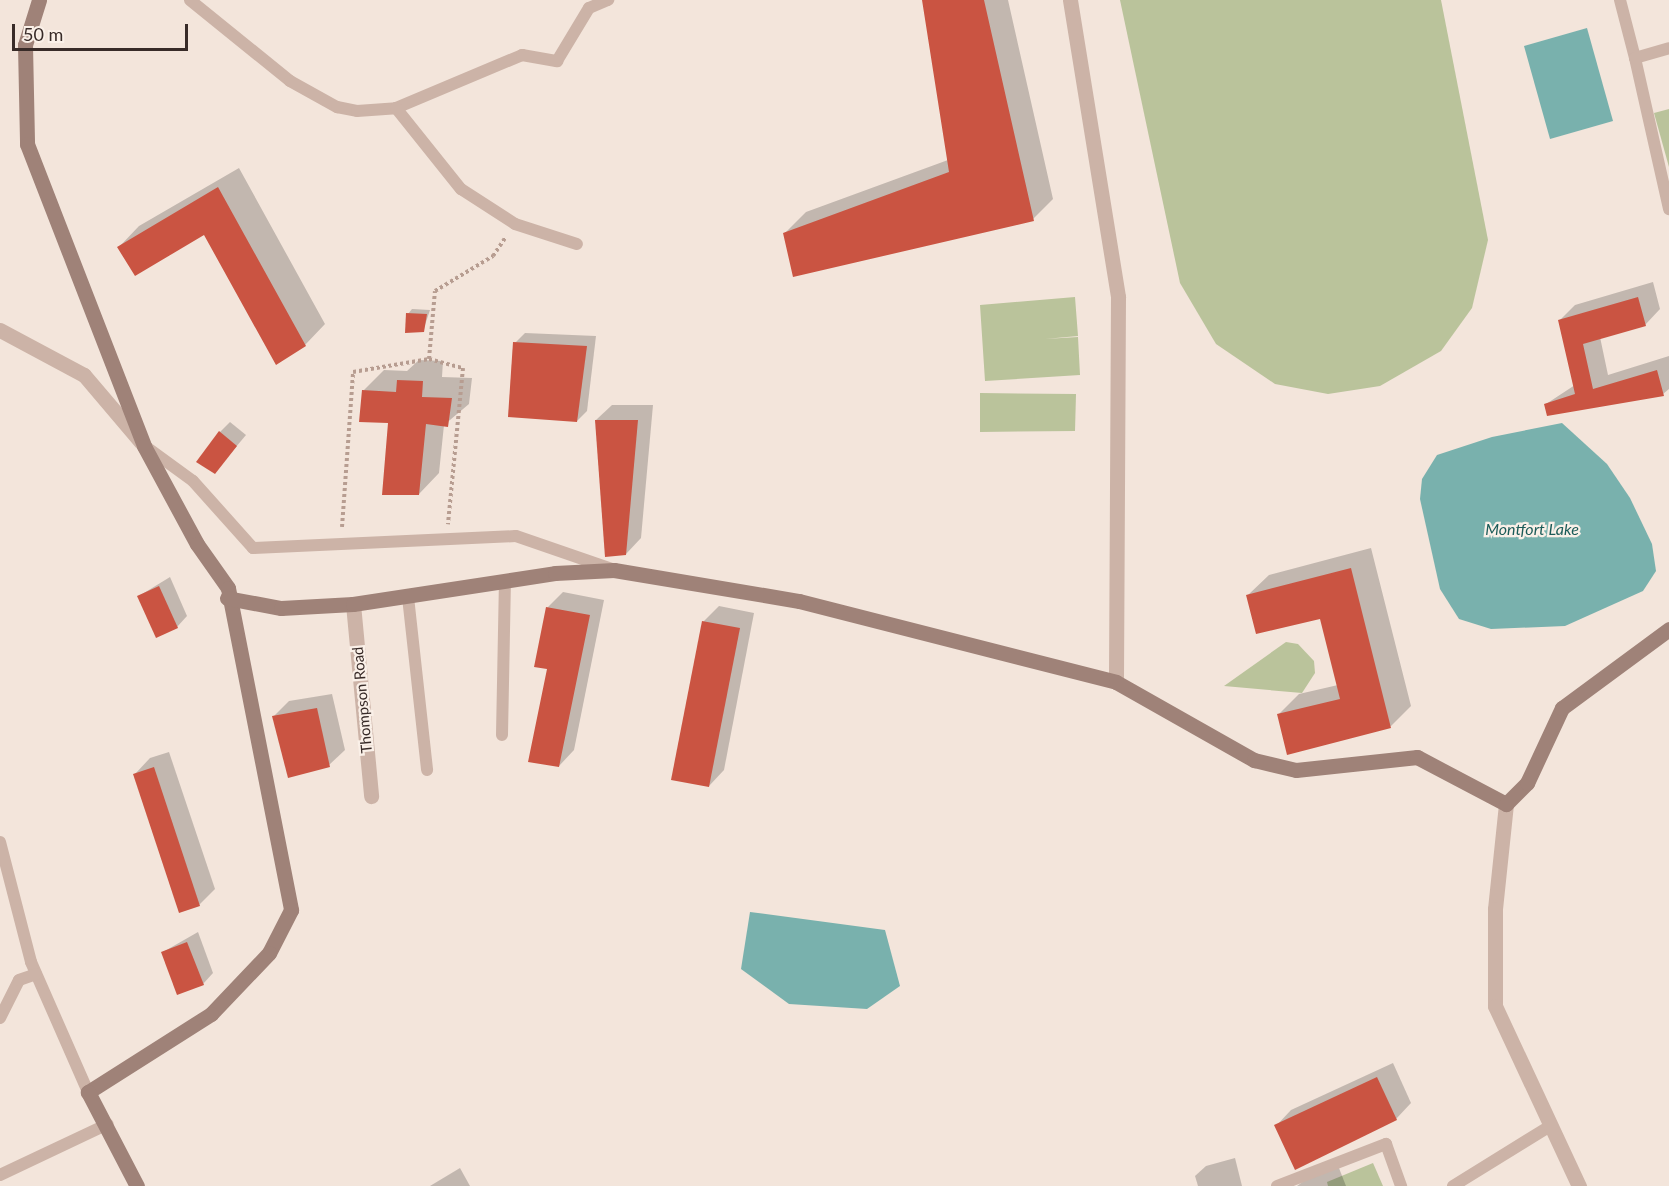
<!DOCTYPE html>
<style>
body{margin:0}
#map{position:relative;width:1669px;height:1186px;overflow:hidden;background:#f3e5db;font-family:Lato,sans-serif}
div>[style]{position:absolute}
.green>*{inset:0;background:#bac39b}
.water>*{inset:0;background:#79b1ad}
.shadow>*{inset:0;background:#0003}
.building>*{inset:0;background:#ca5442}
.path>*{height:4px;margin-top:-2px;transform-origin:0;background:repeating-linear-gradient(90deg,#b79d91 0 3px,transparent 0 6px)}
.service>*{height:12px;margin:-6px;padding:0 6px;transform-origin:6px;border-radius:6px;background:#ccb3a7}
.minor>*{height:15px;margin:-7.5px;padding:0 7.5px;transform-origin:7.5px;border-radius:7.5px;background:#ccb3a7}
.tertiary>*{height:15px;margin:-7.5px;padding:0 7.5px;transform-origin:7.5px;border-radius:7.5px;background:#ccb3a7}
.secondary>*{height:15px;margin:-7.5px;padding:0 7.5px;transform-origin:7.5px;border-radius:7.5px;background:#9f8278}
span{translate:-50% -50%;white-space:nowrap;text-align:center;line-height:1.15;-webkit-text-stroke:4.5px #faf0e8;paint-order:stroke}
.street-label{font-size:15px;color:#382b28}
.water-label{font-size:16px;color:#1b5b58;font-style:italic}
.scale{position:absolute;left:12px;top:24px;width:176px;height:27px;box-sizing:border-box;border:3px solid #382b28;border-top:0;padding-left:8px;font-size:18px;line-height:21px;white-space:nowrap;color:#382b28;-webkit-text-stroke:4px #faf0e8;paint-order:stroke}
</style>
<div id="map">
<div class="green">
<i style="clip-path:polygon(1120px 0,1441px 0,1488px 240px,1472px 308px,1441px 351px,1380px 386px,1328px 394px,1275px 384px,1216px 344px,1180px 283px)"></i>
<i style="clip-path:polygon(1669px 109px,1669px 167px,1654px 113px)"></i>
<i style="clip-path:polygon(1075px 297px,1078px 336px,1045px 339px,1078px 337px,1080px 375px,985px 381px,980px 305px)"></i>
<i style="clip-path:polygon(980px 393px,1076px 394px,1075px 431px,980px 432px)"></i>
<i style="clip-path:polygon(1286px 642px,1298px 644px,1314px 661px,1315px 673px,1302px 693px,1224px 686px)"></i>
<i style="clip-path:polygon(1373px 1163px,1383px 1186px,1328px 1186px,1327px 1182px)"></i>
</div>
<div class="water">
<i style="clip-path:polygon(1587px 28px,1613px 121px,1550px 139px,1524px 46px)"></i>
<i style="clip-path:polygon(1562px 423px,1607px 464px,1630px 498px,1652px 544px,1656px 571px,1643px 591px,1565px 626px,1491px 629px,1459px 619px,1440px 589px,1420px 499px,1422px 479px,1437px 455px,1492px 437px)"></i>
<i style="clip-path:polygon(750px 912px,885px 930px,900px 986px,867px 1009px,789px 1004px,741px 969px)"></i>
</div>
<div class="shadow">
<i style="clip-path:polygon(924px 0,1008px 0,1053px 199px,1033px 219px,785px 233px,806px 212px,948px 160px)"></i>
<i style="clip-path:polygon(239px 168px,325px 324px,305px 345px,204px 233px,119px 247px,139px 226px)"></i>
<i style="clip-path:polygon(1653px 282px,1660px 309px,1645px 325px,1600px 337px,1608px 375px,1669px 356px,1669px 389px,1663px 394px,1546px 404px,1575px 385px,1559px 321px,1575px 305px)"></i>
<i style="clip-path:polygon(412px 309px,430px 310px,423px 331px,408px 314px)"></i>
<i style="clip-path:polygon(525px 333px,596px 336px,587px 411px,577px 421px,515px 343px)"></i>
<i style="clip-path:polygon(419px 360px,443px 361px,442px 377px,472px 378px,469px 404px,444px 425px,439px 473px,419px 494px,389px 422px,364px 390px,384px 370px,407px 371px)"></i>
<i style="clip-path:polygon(612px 405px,653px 405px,641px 538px,626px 554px,596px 420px)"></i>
<i style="clip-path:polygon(230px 422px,246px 435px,215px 472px,220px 432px)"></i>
<i style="clip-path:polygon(1371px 548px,1411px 706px,1391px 726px,1288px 753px,1278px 715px,1299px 694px,1338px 685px,1321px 617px,1248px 595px,1269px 575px)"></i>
<i style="clip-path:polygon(170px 577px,187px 616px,177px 627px,139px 596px)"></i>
<i style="clip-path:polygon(563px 592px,604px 600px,574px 750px,559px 766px,547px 608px)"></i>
<i style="clip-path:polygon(719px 606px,754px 613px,724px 770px,709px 786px,703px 622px)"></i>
<i style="clip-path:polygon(332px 694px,345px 750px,329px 765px,274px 716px,289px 701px)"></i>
<i style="clip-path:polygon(169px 752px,215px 889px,199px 905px,135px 774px,150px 758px)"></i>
<i style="clip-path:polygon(198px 932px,213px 973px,203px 984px,163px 952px)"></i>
<i style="clip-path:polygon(1393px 1063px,1411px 1103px,1396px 1119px,1276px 1126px,1291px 1110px)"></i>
<i style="clip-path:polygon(1235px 1158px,1242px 1186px,1198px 1186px,1195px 1176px,1206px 1166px)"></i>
<i style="clip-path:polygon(1337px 1163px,1346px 1186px,1297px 1186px,1319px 1170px)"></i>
<i style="clip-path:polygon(460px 1168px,470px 1186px,430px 1186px)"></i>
</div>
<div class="building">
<i style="clip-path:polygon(922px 0,984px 0,1034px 221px,793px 277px,783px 233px,949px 172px)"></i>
<i style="clip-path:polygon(218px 187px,306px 346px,276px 365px,204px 235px,135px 276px,117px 247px)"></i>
<i style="clip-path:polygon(1638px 297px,1646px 326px,1583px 344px,1593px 389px,1657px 370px,1664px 396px,1547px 416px,1544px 404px,1575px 394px,1558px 320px)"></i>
<i style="clip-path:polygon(406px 313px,427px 314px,424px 332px,405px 333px)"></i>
<i style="clip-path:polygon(513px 342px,587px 346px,577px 422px,508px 417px)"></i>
<i style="clip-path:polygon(397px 380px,423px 381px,422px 397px,452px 398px,448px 427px,426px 424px,419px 495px,382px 495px,388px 423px,359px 422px,362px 390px,396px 392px)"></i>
<i style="clip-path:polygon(595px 420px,638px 420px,626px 555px,605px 557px)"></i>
<i style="clip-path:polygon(219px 431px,237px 446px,215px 474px,196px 462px)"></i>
<i style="clip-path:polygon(1351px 568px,1391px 728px,1287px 755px,1277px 714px,1340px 699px,1320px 619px,1256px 634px,1246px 595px)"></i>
<i style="clip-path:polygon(159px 586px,178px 628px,156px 638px,137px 596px)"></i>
<i style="clip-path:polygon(546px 607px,590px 615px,559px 767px,528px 762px,547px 669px,534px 667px)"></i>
<i style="clip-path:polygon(702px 621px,740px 628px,709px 787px,671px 780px)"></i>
<i style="clip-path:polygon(317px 708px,330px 767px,288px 778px,272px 716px)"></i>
<i style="clip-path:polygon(154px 767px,200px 906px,179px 913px,133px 774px)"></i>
<i style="clip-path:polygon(187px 942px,204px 985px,177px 995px,161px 952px)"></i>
<i style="clip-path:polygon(1377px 1077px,1397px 1120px,1295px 1170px,1274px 1125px)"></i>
</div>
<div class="path">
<i style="left:429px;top:359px;width:68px;rotate:-85deg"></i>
<i style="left:435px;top:291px;width:68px;rotate:-31.1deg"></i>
<i style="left:493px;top:256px;width:23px;rotate:-56deg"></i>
<i style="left:342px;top:527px;width:155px;rotate:-85.9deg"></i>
<i style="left:353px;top:372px;width:77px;rotate:-9.7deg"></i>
<i style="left:429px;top:359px;width:35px;rotate:15deg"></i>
<i style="left:463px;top:368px;width:157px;rotate:95.5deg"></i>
</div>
<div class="service">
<i style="left:190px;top:0;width:129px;rotate:39deg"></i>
<i style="left:290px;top:81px;width:54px;rotate:29deg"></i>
<i style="left:337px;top:107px;width:20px;rotate:11deg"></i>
<i style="left:357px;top:111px;width:39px;rotate:-4deg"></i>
<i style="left:396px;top:108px;width:137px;rotate:-22.8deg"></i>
<i style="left:522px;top:55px;width:36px;rotate:10deg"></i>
<i style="left:557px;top:61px;width:62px;rotate:-58.9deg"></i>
<i style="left:589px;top:8px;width:21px;rotate:-23deg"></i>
<i style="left:1620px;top:0;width:60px;rotate:75.5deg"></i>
<i style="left:1635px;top:58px;width:35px;rotate:-16deg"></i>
<i style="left:1635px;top:58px;width:155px;rotate:77.3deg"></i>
<i style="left:396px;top:108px;width:104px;rotate:51.3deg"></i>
<i style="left:461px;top:189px;width:64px;rotate:32.9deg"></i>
<i style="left:515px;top:224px;width:65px;rotate:17.9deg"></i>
<i style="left:145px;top:446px;width:59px;rotate:36.1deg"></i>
<i style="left:193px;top:481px;width:90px;rotate:48.2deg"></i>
<i style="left:253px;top:548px;width:263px;rotate:-2.6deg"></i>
<i style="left:516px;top:536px;width:102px;rotate:19deg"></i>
<i style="left:408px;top:597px;width:174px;rotate:83.7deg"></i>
<i style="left:502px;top:735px;width:154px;rotate:-88.9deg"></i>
<i style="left:0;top:842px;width:124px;rotate:75.5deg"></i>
<i style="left:31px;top:962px;width:142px;rotate:66.3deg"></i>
<i style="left:0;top:1018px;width:42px;rotate:-63.4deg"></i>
<i style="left:19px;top:980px;width:18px;rotate:-19deg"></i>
<i style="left:0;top:1175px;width:119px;rotate:-25.3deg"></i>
<i style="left:1277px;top:1186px;width:117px;rotate:-21.1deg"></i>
<i style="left:1386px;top:1144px;width:45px;rotate:70.3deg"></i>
<i style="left:1453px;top:1186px;width:114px;rotate:-31.7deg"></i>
</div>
<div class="minor">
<i style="left:0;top:330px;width:95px;rotate:28.2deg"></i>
<i style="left:84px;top:375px;width:88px;rotate:49.6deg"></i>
<i style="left:353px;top:604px;width:193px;rotate:84.6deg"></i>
</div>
<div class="tertiary">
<i style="left:1070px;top:0;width:301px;rotate:80.8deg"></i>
<i style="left:1118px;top:297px;width:385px;rotate:90.3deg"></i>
<i style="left:1506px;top:804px;width:106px;rotate:96deg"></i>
<i style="left:1495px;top:909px;width:97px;rotate:90deg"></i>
<i style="left:1495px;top:1006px;width:199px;rotate:65deg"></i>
</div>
<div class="secondary">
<i style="left:39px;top:0;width:47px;rotate:107.3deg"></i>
<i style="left:25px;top:45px;width:99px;rotate:88.8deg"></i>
<i style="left:27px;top:144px;width:324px;rotate:68.8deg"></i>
<i style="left:144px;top:446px;width:111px;rotate:61.6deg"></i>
<i style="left:197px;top:544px;width:54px;rotate:54.8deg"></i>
<i style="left:228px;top:588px;width:328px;rotate:78.9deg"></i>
<i style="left:291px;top:910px;width:48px;rotate:117.1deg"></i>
<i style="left:269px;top:953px;width:84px;rotate:133.6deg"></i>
<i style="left:211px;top:1014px;width:146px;rotate:147.6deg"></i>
<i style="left:88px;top:1092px;width:106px;rotate:62.5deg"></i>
<i style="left:227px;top:598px;width:55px;rotate:10.5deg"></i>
<i style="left:281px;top:608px;width:72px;rotate:-3.2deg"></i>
<i style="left:353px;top:604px;width:204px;rotate:-8.7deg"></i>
<i style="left:555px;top:573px;width:59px;rotate:-2.9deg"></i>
<i style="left:614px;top:570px;width:188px;rotate:9.5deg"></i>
<i style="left:799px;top:601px;width:327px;rotate:14.3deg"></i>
<i style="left:1116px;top:682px;width:159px;rotate:29.5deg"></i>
<i style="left:1254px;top:760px;width:43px;rotate:13.4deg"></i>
<i style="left:1296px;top:770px;width:122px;rotate:-6.1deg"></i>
<i style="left:1417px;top:757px;width:101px;rotate:27.8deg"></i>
<i style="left:1506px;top:804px;width:30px;rotate:-45deg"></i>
<i style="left:1527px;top:783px;width:83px;rotate:-65deg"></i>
<i style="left:1562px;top:708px;width:133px;rotate:-36.4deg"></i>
</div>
<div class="street-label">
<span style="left:362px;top:700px;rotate:-95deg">Thompson Road</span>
</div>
<div class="water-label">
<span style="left:1532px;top:529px">Montfort Lake</span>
</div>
<div class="scale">50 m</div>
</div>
